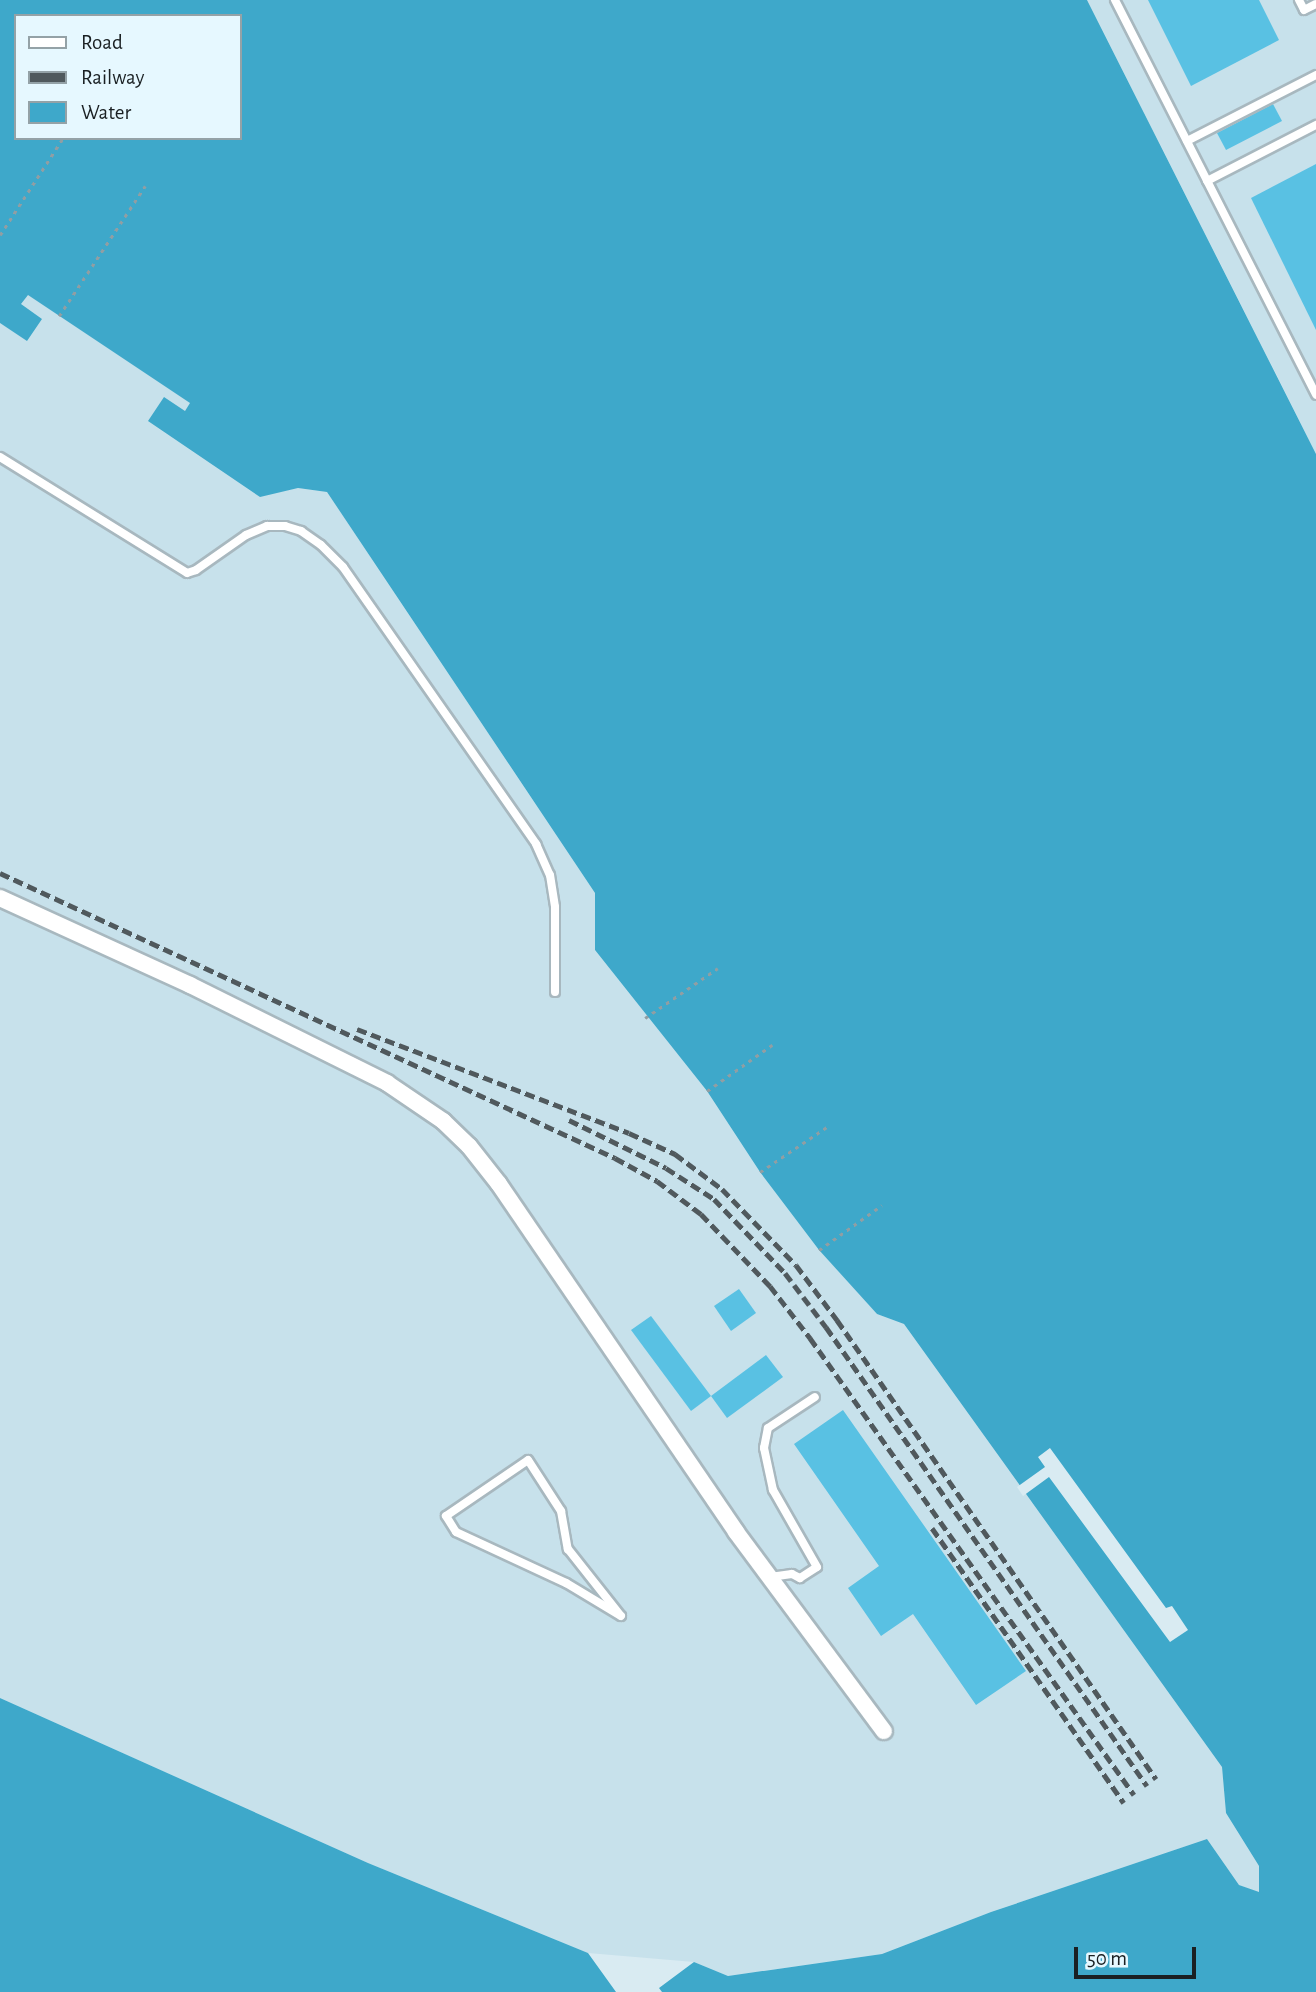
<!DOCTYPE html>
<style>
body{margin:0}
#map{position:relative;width:1316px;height:1992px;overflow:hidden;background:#d9ebf2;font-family:"Alegreya Sans",sans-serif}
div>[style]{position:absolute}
.built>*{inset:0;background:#c7e1eb}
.water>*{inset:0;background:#3ea8ca}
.pier>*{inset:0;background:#d9ebf2}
.building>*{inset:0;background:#59c1e3}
.path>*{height:2.5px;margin-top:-1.25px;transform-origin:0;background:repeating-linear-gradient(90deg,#919ea3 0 3.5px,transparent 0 8.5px)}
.roads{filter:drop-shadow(2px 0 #a8b8bf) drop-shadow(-2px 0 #a8b8bf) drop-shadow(0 2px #a8b8bf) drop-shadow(0 -2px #a8b8bf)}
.lane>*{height:8px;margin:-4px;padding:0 4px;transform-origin:4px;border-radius:4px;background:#fff}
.street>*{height:16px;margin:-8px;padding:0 8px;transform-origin:8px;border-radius:8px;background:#fff}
.rail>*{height:5px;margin-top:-2.5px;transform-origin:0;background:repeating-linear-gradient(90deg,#50595d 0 10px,transparent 0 15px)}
span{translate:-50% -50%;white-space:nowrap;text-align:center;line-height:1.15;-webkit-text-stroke:6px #e6f8ff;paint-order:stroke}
.legend{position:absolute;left:14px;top:14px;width:228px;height:126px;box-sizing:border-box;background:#e6f8ff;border:2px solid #94a2a7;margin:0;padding:9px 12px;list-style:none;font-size:21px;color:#1a2023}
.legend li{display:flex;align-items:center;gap:14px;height:35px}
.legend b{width:35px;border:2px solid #94a2a7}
.scale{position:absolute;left:1074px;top:1947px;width:122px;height:32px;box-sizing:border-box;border:4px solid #1a2023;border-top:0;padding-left:9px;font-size:21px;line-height:24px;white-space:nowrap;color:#1a2023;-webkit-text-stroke:5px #e6f8ff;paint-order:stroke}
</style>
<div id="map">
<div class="built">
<i style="clip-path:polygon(1087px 0,1316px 0,1316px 454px,1279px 380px)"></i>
<i style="clip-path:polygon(27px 294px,191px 403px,185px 411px,259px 496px,298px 488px,327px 492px,595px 893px,595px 950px,707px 1091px,760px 1172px,819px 1250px,877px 1314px,904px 1324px,1222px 1767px,1226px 1813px,1259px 1866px,1259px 1893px,1239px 1885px,1207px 1839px,991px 1912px,882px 1954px,728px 1976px,694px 1962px,588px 1953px,368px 1863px,0 1698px,0 323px,28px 340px,21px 304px)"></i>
</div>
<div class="water">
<i style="clip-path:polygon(evenodd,0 0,1087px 0,1316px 454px,1316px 1992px,662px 1992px,659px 1988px,694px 1962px,728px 1976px,882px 1954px,991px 1912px,1207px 1839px,1239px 1885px,1259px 1892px,1259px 1866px,1226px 1813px,1222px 1767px,904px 1324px,877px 1314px,819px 1250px,760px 1172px,707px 1091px,595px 950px,595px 893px,327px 492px,298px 488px,260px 497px,148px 421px,164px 397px,185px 411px,190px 403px,28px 295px,21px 304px,42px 319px,27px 341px,0 323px,0 0,16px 16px,240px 16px,240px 138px,16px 138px,16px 16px)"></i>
<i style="clip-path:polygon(0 1698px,368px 1863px,588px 1953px,616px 1992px,0 1992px)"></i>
</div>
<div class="pier">
<i style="clip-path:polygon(1050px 1448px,1166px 1608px,1172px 1606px,1188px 1630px,1170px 1642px,1049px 1477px,1023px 1496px,1017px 1487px,1045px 1467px,1038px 1457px)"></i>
</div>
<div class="building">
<i style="clip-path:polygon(1148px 0,1259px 0,1279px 40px,1191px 86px)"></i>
<i style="clip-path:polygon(1273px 104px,1282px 121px,1226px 150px,1217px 133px)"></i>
<i style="clip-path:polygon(1316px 164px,1316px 330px,1251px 198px)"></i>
<i style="clip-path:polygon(739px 1289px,756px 1313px,731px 1331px,714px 1306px)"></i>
<i style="clip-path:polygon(651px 1316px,711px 1396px,691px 1411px,631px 1330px)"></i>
<i style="clip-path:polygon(766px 1355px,783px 1377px,727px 1418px,711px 1396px)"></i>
<i style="clip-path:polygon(843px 1410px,1026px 1671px,976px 1705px,913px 1614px,881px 1636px,848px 1588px,879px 1566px,794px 1444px)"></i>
</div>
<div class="path">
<i style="left:0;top:235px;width:116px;rotate:-57deg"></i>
<i style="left:59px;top:316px;width:156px;rotate:-56.5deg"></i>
<i style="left:645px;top:1018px;width:88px;rotate:-34.4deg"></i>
<i style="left:707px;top:1091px;width:80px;rotate:-35.3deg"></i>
<i style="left:760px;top:1172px;width:84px;rotate:-33.9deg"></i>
<i style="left:819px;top:1250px;width:77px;rotate:-35.5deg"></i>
</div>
<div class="roads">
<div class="lane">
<i style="left:1115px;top:0;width:443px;rotate:63deg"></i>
<i style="left:1299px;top:0;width:11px;rotate:63deg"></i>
<i style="left:1304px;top:10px;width:13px;rotate:-27deg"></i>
<i style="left:1187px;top:141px;width:145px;rotate:-27.1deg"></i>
<i style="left:1207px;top:181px;width:123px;rotate:-27.2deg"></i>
<i style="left:0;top:457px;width:220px;rotate:31.8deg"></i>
<i style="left:187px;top:573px;width:9px;rotate:-18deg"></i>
<i style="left:196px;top:570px;width:61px;rotate:-35deg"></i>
<i style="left:246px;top:535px;width:23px;rotate:-23deg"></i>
<i style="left:267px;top:526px;width:18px"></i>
<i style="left:285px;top:526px;width:17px;rotate:17deg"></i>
<i style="left:301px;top:531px;width:24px;rotate:35deg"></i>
<i style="left:321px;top:545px;width:31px;rotate:45deg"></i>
<i style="left:343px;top:567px;width:338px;rotate:55.1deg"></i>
<i style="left:536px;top:844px;width:34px;rotate:66deg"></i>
<i style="left:550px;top:875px;width:32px;rotate:81deg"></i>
<i style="left:555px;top:907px;width:85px;rotate:90deg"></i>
<i style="left:528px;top:1460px;width:61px;rotate:57.1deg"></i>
<i style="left:561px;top:1511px;width:39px;rotate:80deg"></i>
<i style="left:568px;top:1549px;width:85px;rotate:51.7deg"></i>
<i style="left:621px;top:1616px;width:64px;rotate:-149deg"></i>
<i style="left:566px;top:1583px;width:121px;rotate:-155.1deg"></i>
<i style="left:456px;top:1532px;width:19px;rotate:-122deg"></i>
<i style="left:446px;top:1516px;width:99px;rotate:-34.3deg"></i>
<i style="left:770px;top:1577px;width:22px;rotate:-8deg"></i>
<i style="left:792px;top:1574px;width:9px;rotate:27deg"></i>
<i style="left:800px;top:1578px;width:20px;rotate:-33deg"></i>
<i style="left:817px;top:1567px;width:89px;rotate:-119.7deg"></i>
<i style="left:773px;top:1490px;width:43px;rotate:-102.1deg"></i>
<i style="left:764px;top:1448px;width:20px;rotate:-79deg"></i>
<i style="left:768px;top:1428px;width:56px;rotate:-33.4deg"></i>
</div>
<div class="street">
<i style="left:0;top:898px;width:209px;rotate:24.6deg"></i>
<i style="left:190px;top:985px;width:220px;rotate:26.4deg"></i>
<i style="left:387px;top:1083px;width:68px;rotate:34.2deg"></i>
<i style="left:443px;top:1121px;width:36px;rotate:44deg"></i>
<i style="left:469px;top:1146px;width:48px;rotate:51.7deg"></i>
<i style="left:499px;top:1184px;width:421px;rotate:55.7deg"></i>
<i style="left:736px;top:1532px;width:248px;rotate:53.4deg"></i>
</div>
</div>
<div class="rail">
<i style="left:0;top:873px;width:678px;rotate:24.86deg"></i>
<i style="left:615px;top:1158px;width:48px;rotate:28.7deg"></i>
<i style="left:657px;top:1181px;width:55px;rotate:36.9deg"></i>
<i style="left:701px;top:1214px;width:100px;rotate:46.2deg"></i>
<i style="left:770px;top:1286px;width:66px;rotate:52.4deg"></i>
<i style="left:810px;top:1338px;width:560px;rotate:54.66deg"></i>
<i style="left:357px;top:1029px;width:291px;rotate:20.9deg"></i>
<i style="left:629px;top:1133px;width:51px;rotate:24.5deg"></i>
<i style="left:675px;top:1154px;width:59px;rotate:36.7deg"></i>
<i style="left:722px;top:1189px;width:106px;rotate:45.8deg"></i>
<i style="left:796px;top:1265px;width:69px;rotate:53.3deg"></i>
<i style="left:837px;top:1320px;width:559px;rotate:55.2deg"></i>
<i style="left:569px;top:1120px;width:108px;rotate:26.3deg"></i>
<i style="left:666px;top:1168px;width:57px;rotate:32.9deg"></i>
<i style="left:714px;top:1199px;width:103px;rotate:46.2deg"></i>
<i style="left:785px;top:1273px;width:68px;rotate:52.8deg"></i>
<i style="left:826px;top:1327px;width:560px;rotate:55.03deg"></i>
<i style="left:932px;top:1528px;width:335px;rotate:55.1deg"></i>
</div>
<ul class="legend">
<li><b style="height:9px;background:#fff"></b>Road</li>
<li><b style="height:9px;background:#50595d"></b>Railway</li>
<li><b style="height:19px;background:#3ea8ca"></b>Water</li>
</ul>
<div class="scale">50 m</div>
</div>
